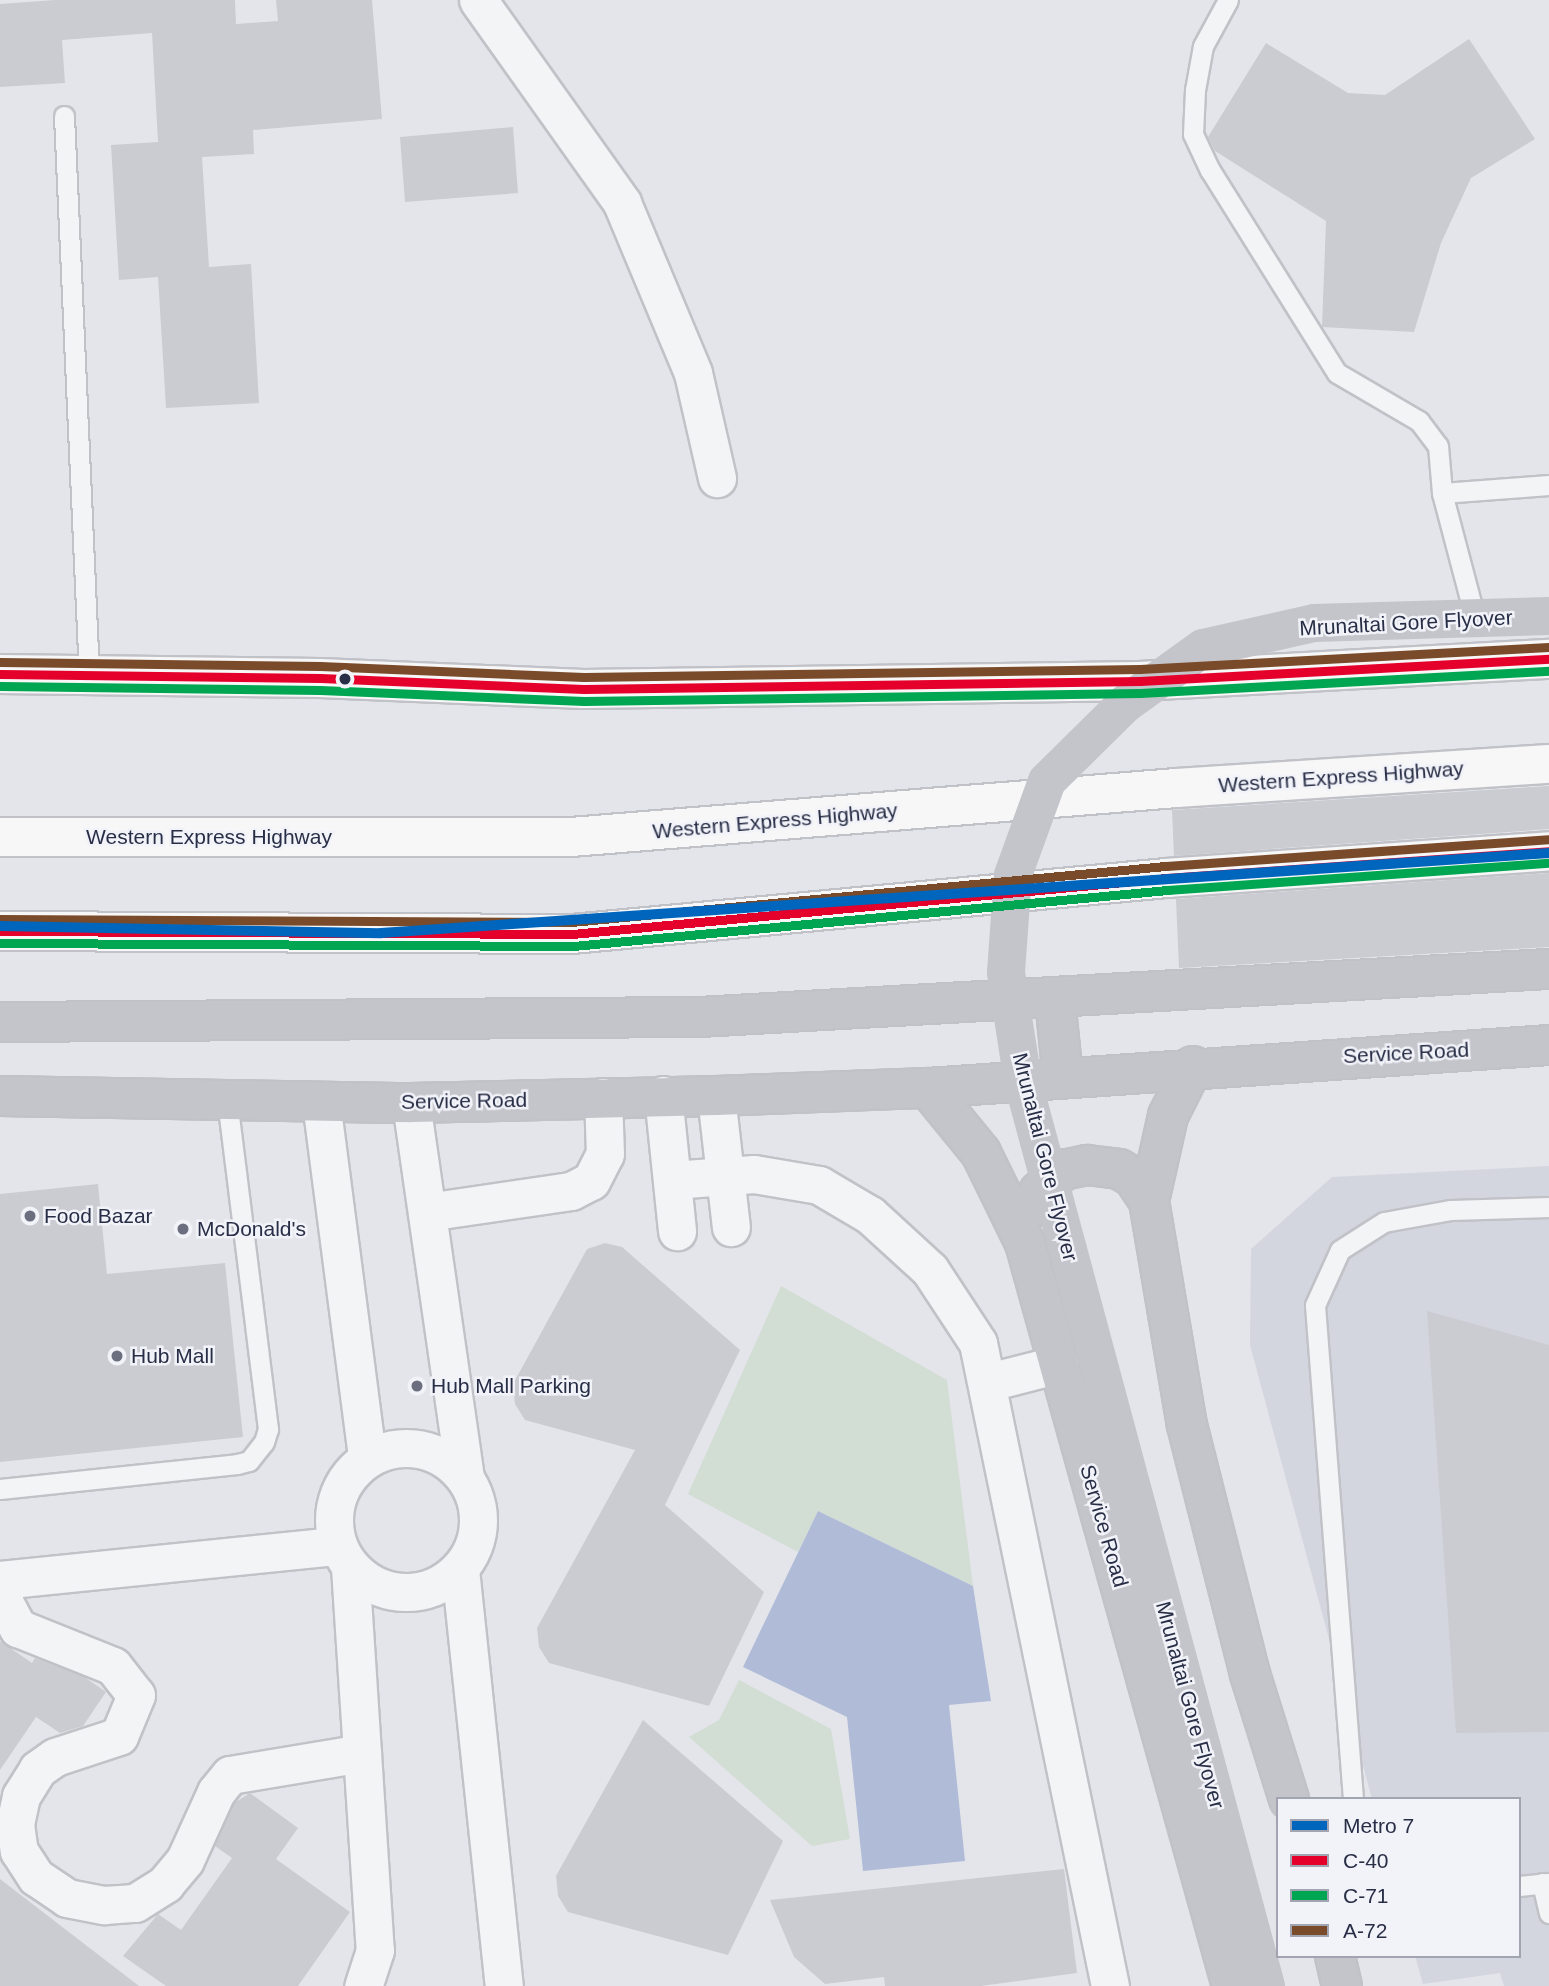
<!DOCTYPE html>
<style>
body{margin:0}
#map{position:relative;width:1549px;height:1986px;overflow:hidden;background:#e4e5ea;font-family:Arial,sans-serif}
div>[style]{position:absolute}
.built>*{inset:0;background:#d4d6df}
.green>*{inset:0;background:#d2ddd4}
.water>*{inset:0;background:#b0bcd7}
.building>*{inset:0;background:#cbccd2}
.roads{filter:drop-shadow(2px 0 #c1c2c8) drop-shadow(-2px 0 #c1c2c8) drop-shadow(0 2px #c1c2c8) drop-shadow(0 -2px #c1c2c8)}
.lane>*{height:19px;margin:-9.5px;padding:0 9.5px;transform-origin:9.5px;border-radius:9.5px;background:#f3f4f6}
.street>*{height:37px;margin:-18.5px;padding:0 18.5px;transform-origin:18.5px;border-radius:18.5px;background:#f3f4f6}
.street>.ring{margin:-18.5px;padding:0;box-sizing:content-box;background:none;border:37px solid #f3f4f6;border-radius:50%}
.secondary>*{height:38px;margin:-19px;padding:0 19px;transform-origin:19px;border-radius:19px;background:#c4c5cb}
.highway>*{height:38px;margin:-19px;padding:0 19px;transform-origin:19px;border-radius:19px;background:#f7f7f8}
.secondary-bridge>*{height:38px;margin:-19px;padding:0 19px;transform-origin:19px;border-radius:19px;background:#c4c5cb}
.bus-1>*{height:9px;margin:-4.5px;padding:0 4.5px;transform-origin:4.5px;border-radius:4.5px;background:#e4002b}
.bus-2>*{height:9px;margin:-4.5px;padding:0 4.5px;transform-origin:4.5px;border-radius:4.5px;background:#00a651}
.bus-3>*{height:9px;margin:-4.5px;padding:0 4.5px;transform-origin:4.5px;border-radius:4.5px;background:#7a4b2a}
.metro-1>*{height:10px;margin:-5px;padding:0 5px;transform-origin:5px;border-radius:5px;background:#0065bd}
.dots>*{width:19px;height:19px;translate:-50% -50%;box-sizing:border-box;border:4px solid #f2f3f9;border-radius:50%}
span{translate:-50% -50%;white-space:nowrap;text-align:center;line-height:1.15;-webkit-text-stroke:5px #f2f3f9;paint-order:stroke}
.street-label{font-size:21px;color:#282e46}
.poi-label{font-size:21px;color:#282e46}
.left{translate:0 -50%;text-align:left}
.legend{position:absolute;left:1276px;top:1797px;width:245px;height:161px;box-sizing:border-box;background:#f2f3f9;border:2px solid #a1a4b1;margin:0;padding:9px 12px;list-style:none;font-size:21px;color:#282e46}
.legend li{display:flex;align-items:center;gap:14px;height:35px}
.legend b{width:35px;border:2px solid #a1a4b1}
</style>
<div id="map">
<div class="built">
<i style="clip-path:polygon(1549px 1166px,1549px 1986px,1504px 1986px,1500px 1973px,1423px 1984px,1415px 1956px,1519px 1956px,1519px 1799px,1372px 1799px,1250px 1345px,1251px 1249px,1332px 1177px)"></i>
</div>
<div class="green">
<i style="clip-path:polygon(781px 1286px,947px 1380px,973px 1586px,818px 1511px,798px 1552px,688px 1494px)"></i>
<i style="clip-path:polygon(739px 1680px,831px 1729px,850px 1839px,812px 1846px,689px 1737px,719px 1720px)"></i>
</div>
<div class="water">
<i style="clip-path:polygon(818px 1511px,973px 1586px,991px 1701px,949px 1705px,965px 1861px,863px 1871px,847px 1717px,743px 1667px)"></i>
</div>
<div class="building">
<i style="clip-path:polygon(55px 0,235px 0,236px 24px,278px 21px,276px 0,372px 0,382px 119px,253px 130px,254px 154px,202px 157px,209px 267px,251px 264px,259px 403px,166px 408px,158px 277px,119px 280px,111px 145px,158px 142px,152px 33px,62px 40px,65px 83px,0 87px,0 4px)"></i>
<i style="clip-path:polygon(1469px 39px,1535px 139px,1471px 178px,1441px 243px,1414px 332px,1322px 327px,1326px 221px,1215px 151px,1208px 137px,1266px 43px,1348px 93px,1385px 95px)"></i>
<i style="clip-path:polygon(513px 127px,518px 193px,405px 202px,400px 137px)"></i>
<i style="clip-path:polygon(1549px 786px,1549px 829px,1174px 856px,1172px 810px)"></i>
<i style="clip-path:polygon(1549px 873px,1549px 947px,1179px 968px,1176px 899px)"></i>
<i style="clip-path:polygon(98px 1184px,107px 1274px,225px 1263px,243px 1437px,0 1462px,0 1194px)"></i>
<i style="clip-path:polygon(605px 1243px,622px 1247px,740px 1350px,665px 1505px,764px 1592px,709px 1706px,549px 1663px,539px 1647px,537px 1628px,635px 1450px,525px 1420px,515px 1404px,513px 1384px,587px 1249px)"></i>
<i style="clip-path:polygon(1427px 1311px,1549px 1345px,1549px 1732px,1456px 1733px)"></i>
<i style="clip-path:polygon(0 1641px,32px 1663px,35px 1658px,83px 1676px,106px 1692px,83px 1726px,60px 1733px,36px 1717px,0 1770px)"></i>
<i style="clip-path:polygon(643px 1720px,783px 1841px,728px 1955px,568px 1912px,558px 1896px,556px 1876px)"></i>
<i style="clip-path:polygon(250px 1793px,298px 1828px,276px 1859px,350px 1912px,298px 1986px,166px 1986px,123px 1956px,158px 1914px,181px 1930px,232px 1858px,215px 1846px,234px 1803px)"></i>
<i style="clip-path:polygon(1064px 1869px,1077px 1973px,981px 1986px,885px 1986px,884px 1977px,825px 1984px,794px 1957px,770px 1900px)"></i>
<i style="clip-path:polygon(0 1879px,139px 1986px,0 1986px)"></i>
</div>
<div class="roads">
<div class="lane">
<i style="left:1228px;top:0;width:52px;rotate:118.5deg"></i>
<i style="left:1203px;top:46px;width:45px;rotate:100.3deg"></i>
<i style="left:1195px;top:90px;width:44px;rotate:92.6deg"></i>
<i style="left:1193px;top:134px;width:40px;rotate:65deg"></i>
<i style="left:1210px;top:170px;width:239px;rotate:58deg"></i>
<i style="left:1337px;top:373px;width:95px;rotate:30.3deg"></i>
<i style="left:1419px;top:421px;width:31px;rotate:53deg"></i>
<i style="left:1438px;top:446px;width:47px;rotate:85.1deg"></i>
<i style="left:1442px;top:493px;width:129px;rotate:75.2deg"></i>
<i style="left:64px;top:116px;width:560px;rotate:87.44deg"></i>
<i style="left:1442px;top:493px;width:107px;rotate:-4.3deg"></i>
<i style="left:0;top:1489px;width:238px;rotate:-6deg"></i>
<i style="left:237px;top:1464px;width:12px;rotate:-14deg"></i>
<i style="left:249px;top:1461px;width:24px;rotate:-52deg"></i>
<i style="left:264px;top:1442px;width:14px;rotate:-73deg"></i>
<i style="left:268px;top:1429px;width:332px;rotate:-97.1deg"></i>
<i style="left:1353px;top:1799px;width:495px;rotate:-94.4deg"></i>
<i style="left:1315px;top:1305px;width:60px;rotate:-65.6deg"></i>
<i style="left:1340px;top:1250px;width:52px;rotate:-32.5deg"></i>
<i style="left:1384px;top:1222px;width:68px;rotate:-10.2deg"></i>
<i style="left:1451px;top:1210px;width:98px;rotate:-1.8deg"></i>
<i style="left:1542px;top:1883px;width:31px;rotate:77deg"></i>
<i style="left:1519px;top:1886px;width:30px;rotate:-6deg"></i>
</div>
<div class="street">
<i style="left:478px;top:0;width:249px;rotate:54.6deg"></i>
<i style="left:622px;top:203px;width:184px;rotate:67.3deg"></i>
<i style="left:693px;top:373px;width:108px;rotate:77.1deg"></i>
<i style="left:663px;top:1095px;width:137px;rotate:84.1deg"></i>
<i style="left:716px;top:1096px;width:132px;rotate:83.5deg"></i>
<i style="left:321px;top:1102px;width:359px;rotate:82.6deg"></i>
<i style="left:411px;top:1103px;width:378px;rotate:81.8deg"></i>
<i style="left:672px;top:1180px;width:82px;rotate:-4.2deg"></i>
<i style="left:754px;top:1174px;width:66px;rotate:9.6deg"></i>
<i style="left:819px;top:1185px;width:59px;rotate:30.5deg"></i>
<i style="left:870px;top:1215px;width:81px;rotate:42.5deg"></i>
<i style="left:930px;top:1270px;width:87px;rotate:56.7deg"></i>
<i style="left:978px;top:1343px;width:656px;rotate:78.4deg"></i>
<i style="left:427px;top:1212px;width:146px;rotate:-8.3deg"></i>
<i style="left:571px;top:1191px;width:22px;rotate:-27deg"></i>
<i style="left:591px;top:1181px;width:30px;rotate:-63deg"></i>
<i style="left:605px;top:1154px;width:57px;rotate:-92deg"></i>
<i style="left:989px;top:1382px;width:72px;rotate:-14.4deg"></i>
<i class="ring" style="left:334px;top:1448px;width:107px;height:107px"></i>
<i style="left:350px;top:1567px;width:384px;rotate:86.3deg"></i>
<i style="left:375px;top:1950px;width:38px;rotate:108deg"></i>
<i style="left:460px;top:1569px;width:419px;rotate:84deg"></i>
<i style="left:0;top:1580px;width:339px;rotate:-5.8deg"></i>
<i style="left:4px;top:1580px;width:22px;rotate:90deg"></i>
<i style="left:4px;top:1602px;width:30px;rotate:62deg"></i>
<i style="left:18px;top:1628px;width:102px;rotate:21.8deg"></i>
<i style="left:113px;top:1666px;width:37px;rotate:52deg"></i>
<i style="left:136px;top:1695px;width:44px;rotate:112.5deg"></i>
<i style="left:119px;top:1736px;width:67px;rotate:161.8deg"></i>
<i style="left:55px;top:1757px;width:21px;rotate:145deg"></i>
<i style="left:38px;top:1769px;width:32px;rotate:122deg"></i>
<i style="left:21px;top:1796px;width:29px;rotate:102deg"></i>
<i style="left:15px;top:1824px;width:27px;rotate:82deg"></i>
<i style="left:19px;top:1851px;width:31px;rotate:57deg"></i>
<i style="left:36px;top:1877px;width:37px;rotate:34deg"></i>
<i style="left:67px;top:1898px;width:38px;rotate:11deg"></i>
<i style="left:104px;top:1905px;width:31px;rotate:-4deg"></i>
<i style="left:135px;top:1903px;width:36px;rotate:-32deg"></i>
<i style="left:165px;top:1884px;width:31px;rotate:-50deg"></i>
<i style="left:185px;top:1860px;width:75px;rotate:-65.5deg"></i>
<i style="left:216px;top:1792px;width:22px;rotate:-51deg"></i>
<i style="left:230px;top:1775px;width:134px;rotate:-9.5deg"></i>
</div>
<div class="secondary">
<i style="left:1055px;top:1000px;width:77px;rotate:84.1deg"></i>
<i style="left:0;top:1022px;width:700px;rotate:-0.41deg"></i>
<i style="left:700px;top:1017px;width:850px;rotate:-3.24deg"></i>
<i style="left:1193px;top:1066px;width:56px;rotate:116.6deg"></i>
<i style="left:1168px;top:1116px;width:87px;rotate:102.6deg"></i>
<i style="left:1149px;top:1201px;width:227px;rotate:80.4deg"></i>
<i style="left:1187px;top:1425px;width:257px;rotate:75.8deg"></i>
<i style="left:1250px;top:1674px;width:131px;rotate:72.7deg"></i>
<i style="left:928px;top:1088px;width:84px;rotate:50.8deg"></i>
<i style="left:981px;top:1153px;width:100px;rotate:63.9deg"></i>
<i style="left:1025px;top:1243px;width:771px;rotate:74.43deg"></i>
<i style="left:0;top:1096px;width:411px;rotate:1deg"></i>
<i style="left:411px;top:1103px;width:305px;rotate:-1.3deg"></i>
<i style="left:716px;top:1096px;width:212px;rotate:-2.2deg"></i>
<i style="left:928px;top:1088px;width:622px;rotate:-3.96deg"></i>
<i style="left:1033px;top:1207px;width:16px;rotate:-68deg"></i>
<i style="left:1039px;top:1192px;width:33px;rotate:-43deg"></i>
<i style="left:1063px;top:1170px;width:25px;rotate:-12deg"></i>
<i style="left:1087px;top:1165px;width:32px;rotate:7deg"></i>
<i style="left:1119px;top:1169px;width:16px;rotate:30deg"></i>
<i style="left:1133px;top:1177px;width:29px;rotate:56deg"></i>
<i style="left:1335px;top:1956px;width:31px;rotate:77deg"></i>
</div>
<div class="highway">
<i style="left:0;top:674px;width:320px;rotate:0.7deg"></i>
<i style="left:320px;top:678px;width:264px;rotate:2.4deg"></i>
<i style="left:584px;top:689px;width:556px;rotate:-0.82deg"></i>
<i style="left:1140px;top:681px;width:410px;rotate:-3.1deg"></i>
<i style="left:0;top:837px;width:571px"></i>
<i style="left:571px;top:837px;width:607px;rotate:-4.63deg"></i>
<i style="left:1176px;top:788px;width:374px;rotate:-3.7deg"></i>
<i style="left:0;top:931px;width:572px;rotate:0.3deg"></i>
<i style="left:572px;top:934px;width:598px;rotate:-5.38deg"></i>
<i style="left:1167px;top:878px;width:383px;rotate:-4deg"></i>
</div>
</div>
<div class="secondary-bridge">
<i style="left:1266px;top:1986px;width:936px;rotate:-105.05deg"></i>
<i style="left:1023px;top:1082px;width:111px;rotate:-98.8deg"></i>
<i style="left:1006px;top:972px;width:97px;rotate:-85.9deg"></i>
<i style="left:1013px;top:875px;width:100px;rotate:-70.1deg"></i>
<i style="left:1047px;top:781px;width:110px;rotate:-44.6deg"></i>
<i style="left:1125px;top:704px;width:96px;rotate:-35.7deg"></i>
<i style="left:1203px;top:648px;width:114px;rotate:-12.7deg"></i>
<i style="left:1314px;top:623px;width:235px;rotate:-1.7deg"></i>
</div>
<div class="bus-1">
<i style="left:0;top:674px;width:320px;rotate:0.7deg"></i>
<i style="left:320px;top:678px;width:264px;rotate:2.4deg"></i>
<i style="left:584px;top:689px;width:556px;rotate:-0.82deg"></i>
<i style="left:1140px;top:681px;width:410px;rotate:-3.1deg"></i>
<i style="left:0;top:931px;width:572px;rotate:0.3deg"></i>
<i style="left:572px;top:934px;width:598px;rotate:-5.38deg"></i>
<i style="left:1167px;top:878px;width:383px;rotate:-4deg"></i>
</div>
<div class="bus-2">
<i style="left:0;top:686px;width:320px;rotate:0.7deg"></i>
<i style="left:320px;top:690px;width:264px;rotate:2.4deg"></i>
<i style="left:584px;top:701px;width:556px;rotate:-0.82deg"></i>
<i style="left:1140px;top:693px;width:410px;rotate:-3.1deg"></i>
<i style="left:0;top:943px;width:573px;rotate:0.3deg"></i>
<i style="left:573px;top:946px;width:598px;rotate:-5.38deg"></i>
<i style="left:1168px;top:890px;width:382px;rotate:-4.1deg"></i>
</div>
<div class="bus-3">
<i style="left:0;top:662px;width:320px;rotate:0.7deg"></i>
<i style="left:320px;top:666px;width:264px;rotate:2.4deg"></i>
<i style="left:584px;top:677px;width:556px;rotate:-0.82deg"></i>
<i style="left:1140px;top:669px;width:409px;rotate:-3.1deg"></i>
<i style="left:0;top:919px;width:571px;rotate:0.3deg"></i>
<i style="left:571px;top:922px;width:598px;rotate:-5.38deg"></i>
<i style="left:1166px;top:866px;width:383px;rotate:-4deg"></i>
</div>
<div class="metro-1">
<i style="left:0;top:926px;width:381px;rotate:1.1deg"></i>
<i style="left:381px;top:933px;width:1171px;rotate:-3.92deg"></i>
</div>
<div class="dots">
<i style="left:345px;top:679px;background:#282e46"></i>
<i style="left:30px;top:1216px;background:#6a6e7f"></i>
<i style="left:183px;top:1229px;background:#6a6e7f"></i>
<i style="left:117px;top:1356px;background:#6a6e7f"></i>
<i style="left:417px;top:1386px;background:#6a6e7f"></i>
</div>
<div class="street-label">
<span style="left:1406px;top:623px;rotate:-3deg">Mrunaltai Gore Flyover</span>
<span style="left:1341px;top:777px;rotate:-4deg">Western Express Highway</span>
<span style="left:775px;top:821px;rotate:-5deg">Western Express Highway</span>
<span style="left:209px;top:837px">Western Express Highway</span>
<span style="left:1406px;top:1053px;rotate:-3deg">Service Road</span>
<span style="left:464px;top:1101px;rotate:-1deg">Service Road</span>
<span style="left:1045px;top:1157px;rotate:76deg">Mrunaltai Gore Flyover</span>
<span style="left:1104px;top:1526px;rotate:74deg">Service Road</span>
<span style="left:1190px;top:1705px;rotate:75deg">Mrunaltai Gore Flyover</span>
</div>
<div class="poi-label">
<span class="left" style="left:44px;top:1216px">Food Bazar</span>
<span class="left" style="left:197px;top:1229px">McDonald's</span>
<span class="left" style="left:131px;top:1356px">Hub Mall</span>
<span class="left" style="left:431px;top:1386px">Hub Mall Parking</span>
</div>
<ul class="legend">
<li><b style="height:9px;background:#0065bd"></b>Metro 7</li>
<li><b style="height:9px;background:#e4002b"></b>C-40</li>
<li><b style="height:9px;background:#00a651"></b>C-71</li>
<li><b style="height:9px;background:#7a4b2a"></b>A-72</li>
</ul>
</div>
